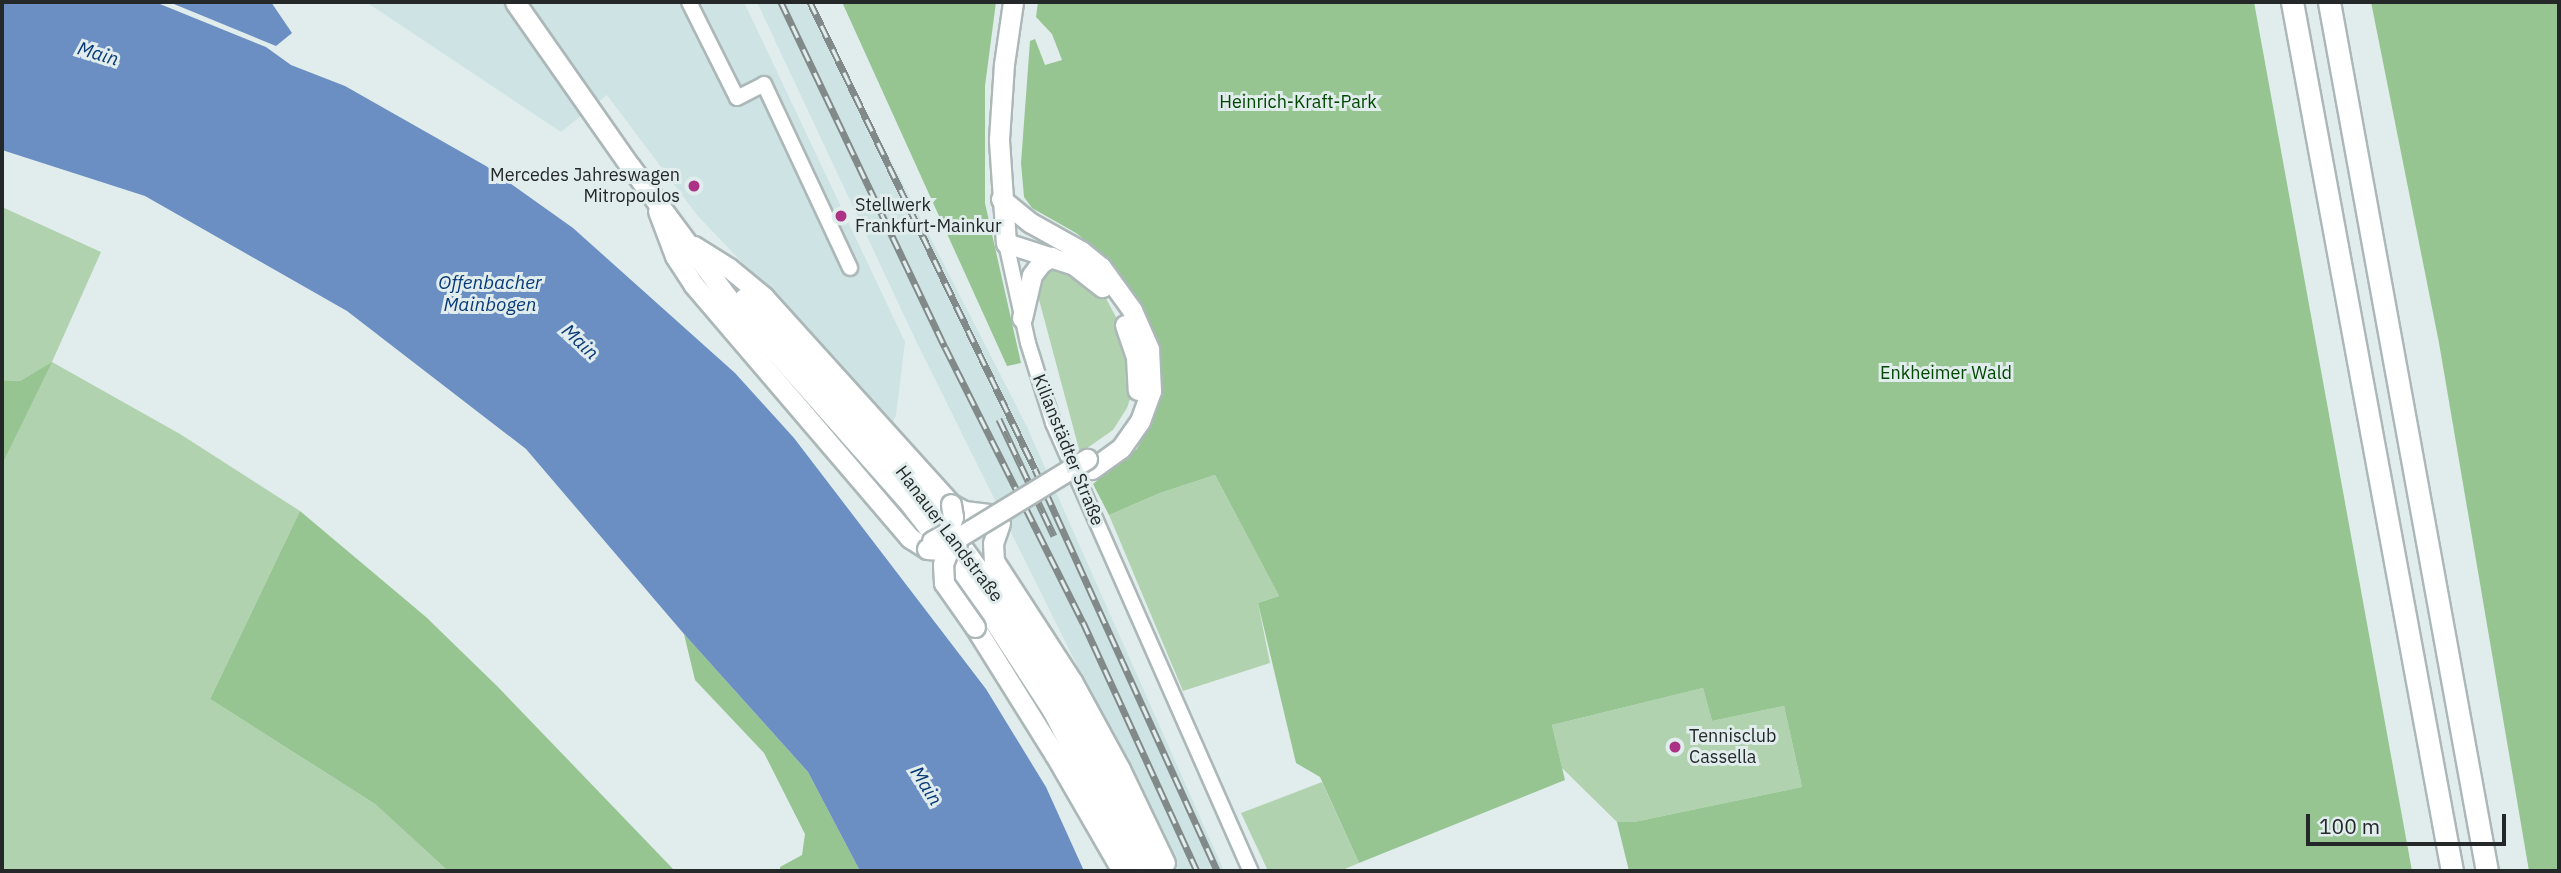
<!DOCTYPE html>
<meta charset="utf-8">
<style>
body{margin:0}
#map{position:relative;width:2561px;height:873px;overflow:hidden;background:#e1eded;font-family:"IBM Plex Sans",sans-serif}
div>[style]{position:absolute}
.built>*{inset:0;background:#cee3e4}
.green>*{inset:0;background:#b1d2ae}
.forest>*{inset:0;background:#96c592}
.water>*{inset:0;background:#6b8fc2}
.roads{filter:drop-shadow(2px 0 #acb7b8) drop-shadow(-2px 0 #acb7b8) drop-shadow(0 2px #acb7b8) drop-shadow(0 -2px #acb7b8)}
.minor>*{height:14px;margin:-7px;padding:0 7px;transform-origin:7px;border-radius:7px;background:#fff}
.major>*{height:19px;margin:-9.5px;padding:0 9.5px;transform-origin:9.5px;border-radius:9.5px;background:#fff}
.highway>*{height:21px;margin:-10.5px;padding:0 10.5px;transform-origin:10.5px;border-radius:10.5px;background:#fff}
.rail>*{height:7px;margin-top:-3.5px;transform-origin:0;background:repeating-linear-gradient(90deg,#e1eded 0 13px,#818989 0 26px);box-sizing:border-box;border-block:2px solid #818989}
.bridges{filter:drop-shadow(2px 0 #acb7b8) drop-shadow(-2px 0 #acb7b8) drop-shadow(0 2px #acb7b8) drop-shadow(0 -2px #acb7b8)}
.major-bridge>*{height:19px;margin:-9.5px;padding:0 9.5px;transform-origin:9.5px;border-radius:9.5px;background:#fff}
.dots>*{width:19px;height:19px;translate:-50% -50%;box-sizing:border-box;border:4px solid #e1eded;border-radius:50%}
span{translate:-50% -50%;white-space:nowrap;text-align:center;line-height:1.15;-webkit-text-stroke:6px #e1eded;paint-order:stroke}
.park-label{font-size:18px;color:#004701}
.poi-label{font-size:18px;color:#242828}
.right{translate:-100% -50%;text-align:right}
.left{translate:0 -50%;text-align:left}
.street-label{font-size:18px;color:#242828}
.water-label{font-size:19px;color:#093a78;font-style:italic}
.frame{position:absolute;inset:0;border:4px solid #242828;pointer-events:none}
.scale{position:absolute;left:2306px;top:814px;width:200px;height:32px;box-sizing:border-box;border:4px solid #242828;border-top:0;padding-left:9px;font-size:21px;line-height:24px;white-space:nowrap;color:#242828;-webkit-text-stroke:5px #e1eded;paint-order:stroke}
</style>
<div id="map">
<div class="built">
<i style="clip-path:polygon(366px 2px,744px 2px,905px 342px,896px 415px,891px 428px,791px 314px,697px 215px,607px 95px,561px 132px)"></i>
<i style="clip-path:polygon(757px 2px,810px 2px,1027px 427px,1224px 871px,1179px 871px,917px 343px)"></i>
</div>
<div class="green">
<i style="clip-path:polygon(2px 207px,101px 252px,52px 362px,180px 434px,300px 511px,210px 699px,375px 804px,448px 871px,2px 871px,2px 465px,51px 363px,20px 381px,2px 380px)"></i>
<i style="clip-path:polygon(1058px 265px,1101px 289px,1126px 336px,1131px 396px,1127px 408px,1113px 430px,1080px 453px,1037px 292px,1046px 270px)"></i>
<i style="clip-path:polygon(1215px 475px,1279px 596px,1258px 603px,1270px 663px,1183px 691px,1109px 515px,1160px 493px)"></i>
<i style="clip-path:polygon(1703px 688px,1712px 721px,1784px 706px,1802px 787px,1634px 822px,1617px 822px,1562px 768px,1552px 725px)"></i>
<i style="clip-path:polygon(1322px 782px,1359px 863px,1340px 871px,1268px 871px,1241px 813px)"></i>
</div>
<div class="forest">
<i style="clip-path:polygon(842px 2px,996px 2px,985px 86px,985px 203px,1021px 363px,1007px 366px)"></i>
<i style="clip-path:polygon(1038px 2px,2254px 2px,2412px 871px,1629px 871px,1617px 822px,1634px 822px,1802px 787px,1784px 706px,1712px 721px,1703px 688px,1552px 725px,1565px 780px,1359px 863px,1320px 777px,1296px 763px,1258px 603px,1279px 596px,1215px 475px,1160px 493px,1109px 515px,1093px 484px,1137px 449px,1151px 421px,1161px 374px,1156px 340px,1141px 306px,1122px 276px,1101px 253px,1076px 233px,1032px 208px,1024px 197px,1021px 163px,1030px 41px,1035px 39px,1045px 65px,1062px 60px,1052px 34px,1036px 17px)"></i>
<i style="clip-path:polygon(2371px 2px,2559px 2px,2559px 871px,2529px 871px,2439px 343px)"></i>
<i style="clip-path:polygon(52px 362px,2px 465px,2px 380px,20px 381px)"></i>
<i style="clip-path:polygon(300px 511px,426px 617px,498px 687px,675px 871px,448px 871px,375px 804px,210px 699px)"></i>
<i style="clip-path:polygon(684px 634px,808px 772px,860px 871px,780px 871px,780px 867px,802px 855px,805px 834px,764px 753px,695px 680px)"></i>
</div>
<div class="water">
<i style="clip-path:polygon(2px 2px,155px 2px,266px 47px,291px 65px,345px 86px,486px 166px,573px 228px,735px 373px,794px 438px,986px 689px,1046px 787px,1084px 871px,860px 871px,808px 772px,684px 634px,526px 449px,347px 311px,145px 196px,2px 150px)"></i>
<i style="clip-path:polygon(169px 2px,271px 2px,292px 33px,276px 46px)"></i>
</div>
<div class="roads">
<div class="minor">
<i style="left:689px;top:2px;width:107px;rotate:63.4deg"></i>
<i style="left:737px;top:98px;width:30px;rotate:-27deg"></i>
<i style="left:764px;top:84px;width:203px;rotate:64.9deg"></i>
<i style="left:1006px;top:243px;width:102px;rotate:77.6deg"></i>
<i style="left:1028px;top:343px;width:84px;rotate:72.6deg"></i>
<i style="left:1053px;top:423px;width:490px;rotate:66.2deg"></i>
</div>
<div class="major">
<i style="left:515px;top:2px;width:200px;rotate:55deg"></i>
<i style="left:630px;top:166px;width:164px;rotate:53.4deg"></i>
<i style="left:728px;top:298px;width:268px;rotate:48.5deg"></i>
<i style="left:906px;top:499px;width:90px;rotate:52.2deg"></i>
<i style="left:961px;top:570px;width:167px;rotate:57deg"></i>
<i style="left:1052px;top:710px;width:181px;rotate:62.7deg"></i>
<i style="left:1001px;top:199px;width:38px;rotate:39deg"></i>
<i style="left:1031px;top:223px;width:57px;rotate:29.2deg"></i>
<i style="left:1081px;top:251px;width:26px;rotate:39deg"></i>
<i style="left:1101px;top:267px;width:53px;rotate:54.2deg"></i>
<i style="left:1132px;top:310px;width:43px;rotate:66.4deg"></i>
<i style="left:1149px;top:349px;width:42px;rotate:87.3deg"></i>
<i style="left:1151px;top:391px;width:32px;rotate:110deg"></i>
<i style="left:1140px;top:421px;width:33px;rotate:125deg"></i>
<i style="left:1121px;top:448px;width:36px;rotate:144deg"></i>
<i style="left:658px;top:211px;width:48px;rotate:69.3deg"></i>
<i style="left:675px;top:256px;width:33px;rotate:57deg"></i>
<i style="left:693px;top:284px;width:334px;rotate:49.5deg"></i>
<i style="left:910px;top:538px;width:20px;rotate:33deg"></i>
<i style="left:1006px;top:243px;width:71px;rotate:17.9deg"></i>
<i style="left:1074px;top:265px;width:36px;rotate:38deg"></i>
<i style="left:1006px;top:243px;width:104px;rotate:-93.9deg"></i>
<i style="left:999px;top:139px;width:75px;rotate:-86.2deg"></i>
<i style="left:1004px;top:64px;width:63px;rotate:-81.7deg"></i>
<i style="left:694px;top:246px;width:41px;rotate:32.2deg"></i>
<i style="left:729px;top:268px;width:45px;rotate:39.6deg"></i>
<i style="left:764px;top:297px;width:279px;rotate:47.9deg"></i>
<i style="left:951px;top:504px;width:15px;rotate:28deg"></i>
<i style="left:964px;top:511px;width:31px;rotate:7deg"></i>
<i style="left:744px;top:298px;width:219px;rotate:47.4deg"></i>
<i style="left:892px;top:459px;width:72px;rotate:50.1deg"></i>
<i style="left:938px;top:514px;width:87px;rotate:53.9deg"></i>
<i style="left:989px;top:584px;width:126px;rotate:56.7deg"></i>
<i style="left:1058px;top:689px;width:206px;rotate:61.9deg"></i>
<i style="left:1022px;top:318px;width:44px;rotate:-76.9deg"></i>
<i style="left:1032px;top:275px;width:15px;rotate:-53deg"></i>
<i style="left:1041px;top:263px;width:12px;rotate:-31deg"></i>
<i style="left:1125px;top:325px;width:34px;rotate:71deg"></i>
<i style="left:1136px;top:357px;width:33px;rotate:87deg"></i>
<i style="left:1000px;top:523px;width:21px;rotate:109deg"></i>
<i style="left:993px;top:543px;width:18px;rotate:87deg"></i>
<i style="left:994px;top:561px;width:143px;rotate:57deg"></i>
<i style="left:1072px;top:681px;width:100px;rotate:61.4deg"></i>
<i style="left:1120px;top:769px;width:104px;rotate:64.4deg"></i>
<i style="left:975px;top:627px;width:151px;rotate:58deg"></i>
<i style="left:1055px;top:755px;width:134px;rotate:60deg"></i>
</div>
<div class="highway">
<i style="left:2292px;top:2px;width:884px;rotate:79.57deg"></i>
<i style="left:2329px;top:2px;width:883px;rotate:79.7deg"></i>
</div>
</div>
<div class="rail">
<i style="left:781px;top:2px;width:382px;rotate:64.6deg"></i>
<i style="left:945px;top:347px;width:308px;rotate:63.4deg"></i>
<i style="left:1083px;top:622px;width:274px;rotate:65.4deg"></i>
<i style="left:810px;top:2px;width:518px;rotate:64.28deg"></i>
<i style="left:1035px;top:469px;width:441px;rotate:65.6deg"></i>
<i style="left:999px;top:419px;width:129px;rotate:64.8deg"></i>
</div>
<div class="bridges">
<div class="major-bridge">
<i style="left:932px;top:541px;width:18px;rotate:-29deg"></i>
<i style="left:948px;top:532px;width:16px;rotate:-72deg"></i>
<i style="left:953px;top:517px;width:13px;rotate:-99deg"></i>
<i style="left:927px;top:549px;width:14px;rotate:4deg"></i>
<i style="left:941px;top:550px;width:16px;rotate:-14deg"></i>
<i style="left:975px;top:627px;width:54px;rotate:-125.2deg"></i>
<i style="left:944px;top:583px;width:19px;rotate:-93deg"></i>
<i style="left:943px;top:564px;width:19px;rotate:-69deg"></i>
<i style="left:950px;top:546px;width:13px;rotate:-45deg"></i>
<i style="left:959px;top:537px;width:150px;rotate:-31.4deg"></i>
</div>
</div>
<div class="dots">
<i style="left:694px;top:186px;background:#ac3285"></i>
<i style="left:841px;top:216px;background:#ac3285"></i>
<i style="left:1675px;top:747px;background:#ac3285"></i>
</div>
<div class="park-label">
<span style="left:1298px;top:102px">Heinrich-Kraft-Park</span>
<span style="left:1946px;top:373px">Enkheimer Wald</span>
</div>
<div class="poi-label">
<span class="right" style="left:680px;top:186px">Mercedes Jahreswagen<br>Mitropoulos</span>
<span class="left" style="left:855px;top:216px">Stellwerk<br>Frankfurt-Mainkur</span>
<span class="left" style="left:1689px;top:747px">Tennisclub<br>Cassella</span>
</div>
<div class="street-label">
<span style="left:1068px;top:450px;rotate:68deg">Kilianstädter Straße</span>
<span style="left:949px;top:534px;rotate:53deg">Hanauer Landstraße</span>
</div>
<div class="water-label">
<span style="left:98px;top:54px;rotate:17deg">Main</span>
<span style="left:490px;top:294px">Offenbacher<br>Mainbogen</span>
<span style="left:580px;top:342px;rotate:43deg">Main</span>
<span style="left:926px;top:786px;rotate:58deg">Main</span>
</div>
<div class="frame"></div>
<div class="scale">100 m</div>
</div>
